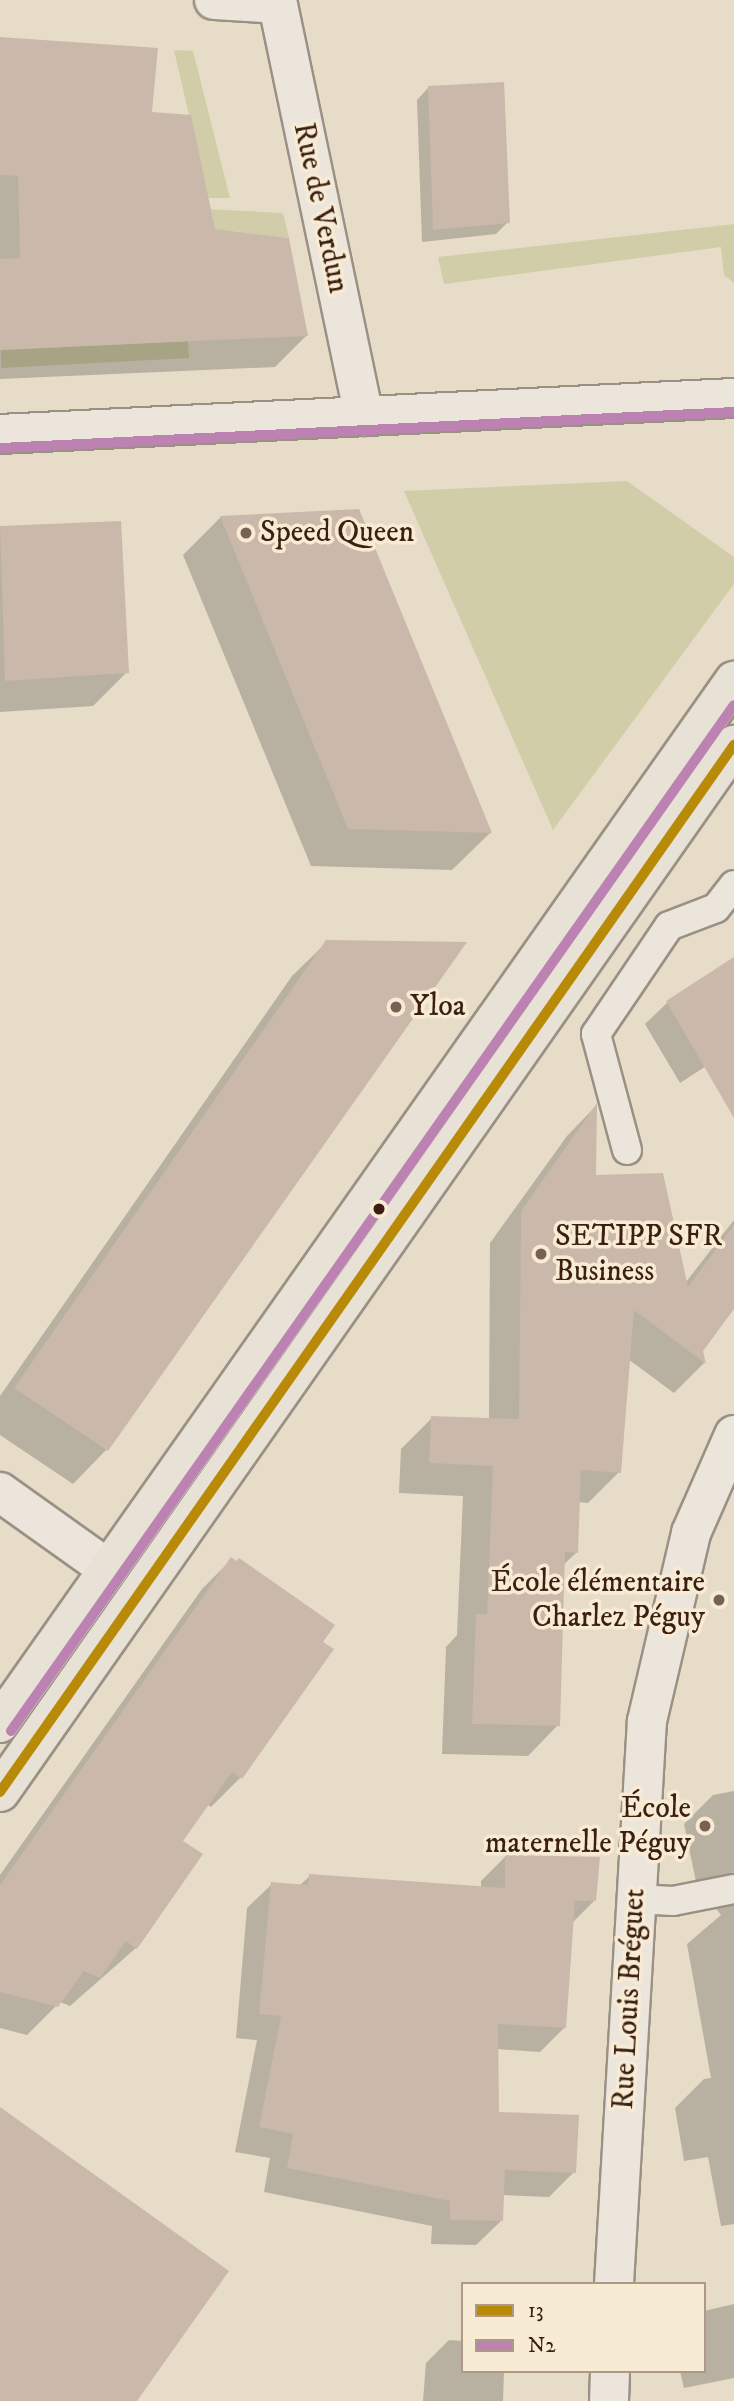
<!DOCTYPE html>
<meta charset="utf-8">
<style>
body{margin:0}
#map{position:relative;width:734px;height:2401px;overflow:hidden;background:#e7dcc8;font-family:"IM FELL DW Pica",serif}
div>[style]{position:absolute}
.green>*{inset:0;background:#d1cda8}
.shadow>*{inset:0;background:#0003}
.building>*{inset:0;background:#cab8aa}
.roads{filter:drop-shadow(2px 0 #9a9084) drop-shadow(-2px 0 #9a9084) drop-shadow(0 2px #9a9084) drop-shadow(0 -2px #9a9084)}
.lane>*{height:28px;margin:-14px;padding:0 14px;transform-origin:14px;border-radius:14px;background:#ebe5dc}
.street>*{height:38px;margin:-19px;padding:0 19px;transform-origin:19px;border-radius:19px;background:#ebe5dc}
.secondary>*{height:38px;margin:-19px;padding:0 19px;transform-origin:19px;border-radius:19px;background:#ebe5dc}
.primary>*{height:38px;margin:-19px;padding:0 19px;transform-origin:19px;border-radius:19px;background:#e7e1d6}
.bus-1>*{height:10px;margin:-5px;padding:0 5px;transform-origin:5px;border-radius:5px;background:#b98a07}
.bus-2>*{height:10px;margin:-5px;padding:0 5px;transform-origin:5px;border-radius:5px;background:#bc82b2}
.dots>*{width:19px;height:19px;translate:-50% -50%;box-sizing:border-box;border:4px solid #f8ebd3;border-radius:50%}
span{translate:-50% -50%;white-space:nowrap;text-align:center;line-height:1.15;-webkit-text-stroke:7px #f8ebd3;paint-order:stroke}
.street-label{font-size:30px;color:#3c1f13}
.poi-label{font-size:30px;color:#3c1f13}
.left{translate:0 -50%;text-align:left}
.right{translate:-100% -50%;text-align:right}
.legend{position:absolute;left:461px;top:2282px;width:245px;height:91px;box-sizing:border-box;background:#f8ebd3;border:2px solid #ad9986;margin:0;padding:9px 12px;list-style:none;font-size:21px;color:#3c1f13}
.legend li{display:flex;align-items:center;gap:14px;height:35px}
.legend b{width:35px;border:2px solid #ad9986}
</style>
<div id="map">
<div class="green">
<i style="clip-path:polygon(174px 50px,193px 51px,230px 198px,208px 198px)"></i>
<i style="clip-path:polygon(166px 207px,283px 213px,289px 238px,232px 231px,167px 234px)"></i>
<i style="clip-path:polygon(734px 224px,734px 283px,724px 275px,721px 247px,444px 284px,438px 257px)"></i>
<i style="clip-path:polygon(188px 341px,189px 358px,1px 368px,1px 350px)"></i>
<i style="clip-path:polygon(627px 481px,734px 557px,734px 584px,553px 830px,404px 491px)"></i>
</div>
<div class="shadow">
<i style="clip-path:polygon(0 38px,150px 114px,213px 230px,307px 335px,275px 367px,0 379px)"></i>
<i style="clip-path:polygon(429px 87px,508px 222px,496px 234px,422px 242px,417px 100px)"></i>
<i style="clip-path:polygon(358px 511px,490px 833px,452px 870px,311px 866px,183px 555px,221px 517px)"></i>
<i style="clip-path:polygon(120px 523px,127px 672px,93px 706px,0 712px,0 528px)"></i>
<i style="clip-path:polygon(327px 942px,107px 1449px,73px 1484px,0 1435px,0 1396px,292px 976px)"></i>
<i style="clip-path:polygon(734px 959px,734px 1048px,680px 1083px,645px 1024px,667px 1003px)"></i>
<i style="clip-path:polygon(595px 1107px,594px 1177px,686px 1282px,734px 1220px,734px 1306px,701px 1350px,704px 1363px,674px 1393px,628px 1359px,619px 1472px,588px 1503px,578px 1502px,576px 1553px,563px 1565px,558px 1725px,528px 1756px,442px 1754px,446px 1647px,457px 1635px,463px 1496px,399px 1493px,401px 1449px,432px 1418px,489px 1420px,490px 1243px,567px 1136px)"></i>
<i style="clip-path:polygon(231px 1560px,331px 1649px,240px 1778px,211px 1807px,207px 1804px,181px 1841px,136px 1948px,70px 2006px,60px 2002px,27px 2035px,0 2028px,0 1875px,202px 1589px)"></i>
<i style="clip-path:polygon(734px 1791px,734px 2224px,721px 2226px,708px 2157px,684px 2161px,675px 2108px,704px 2079px,711px 2078px,687px 1944px,721px 1915px,711px 1902px,700px 1901px,684px 1824px,713px 1795px)"></i>
<i style="clip-path:polygon(506px 1856px,594px 1901px,572px 1923px,565px 2027px,540px 2052px,497px 2049px,498px 2114px,574px 2172px,549px 2197px,502px 2195px,501px 2221px,476px 2245px,431px 2244px,432px 2226px,264px 2192px,270px 2158px,235px 2152px,257px 2040px,236px 2038px,247px 1908px,272px 1884px,299px 1886px,310px 1876px,481px 1888px,481px 1881px)"></i>
<i style="clip-path:polygon(734px 2304px,734px 2378px,684px 2388px,680px 2371px,704px 2371px,704px 2311px)"></i>
<i style="clip-path:polygon(449px 2340px,463px 2341px,463px 2371px,504px 2371px,503px 2401px,423px 2401px,426px 2363px)"></i>
</div>
<div class="building">
<i style="clip-path:polygon(0 37px,158px 48px,152px 112px,191px 115px,215px 229px,289px 238px,308px 336px,0 350px,0 259px,20px 258px,18px 176px,0 175px)"></i>
<i style="clip-path:polygon(504px 82px,510px 223px,433px 230px,428px 86px)"></i>
<i style="clip-path:polygon(359px 509px,492px 833px,348px 829px,220px 516px)"></i>
<i style="clip-path:polygon(121px 521px,129px 673px,5px 681px,0 526px)"></i>
<i style="clip-path:polygon(326px 940px,467px 942px,108px 1451px,14px 1388px)"></i>
<i style="clip-path:polygon(734px 957px,734px 1118px,666px 1001px)"></i>
<i style="clip-path:polygon(597px 1103px,596px 1175px,663px 1173px,688px 1287px,734px 1225px,734px 1309px,703px 1351px,706px 1364px,634px 1310px,621px 1473px,581px 1470px,578px 1553px,565px 1552px,560px 1726px,472px 1724px,476px 1614px,487px 1614px,493px 1466px,429px 1463px,431px 1416px,519px 1419px,521px 1211px)"></i>
<i style="clip-path:polygon(231px 1557px,236px 1561px,239px 1558px,335px 1625px,323px 1642px,334px 1649px,242px 1779px,232px 1772px,183px 1841px,203px 1854px,137px 1949px,126px 1941px,100px 1978px,84px 1971px,58px 2007px,0 1992px,0 1885px)"></i>
<i style="clip-path:polygon(505px 1855px,600px 1857px,596px 1901px,575px 1901px,566px 2028px,498px 2024px,499px 2112px,579px 2115px,576px 2173px,505px 2170px,503px 2221px,450px 2220px,450px 2201px,287px 2168px,293px 2134px,259px 2127px,281px 2016px,259px 2014px,271px 1882px,308px 1885px,309px 1874px,505px 1888px)"></i>
<i style="clip-path:polygon(0 2107px,229px 2271px,137px 2401px,0 2401px)"></i>
</div>
<div class="roads">
<div class="lane">
<i style="left:627px;top:1150px;width:120px;rotate:-105deg"></i>
<i style="left:596px;top:1034px;width:130px;rotate:-55.9deg"></i>
<i style="left:669px;top:926px;width:50px;rotate:-21deg"></i>
<i style="left:716px;top:908px;width:29px;rotate:-52deg"></i>
<i style="left:635px;top:1899px;width:38px;rotate:3deg"></i>
<i style="left:673px;top:1901px;width:62px;rotate:-11.1deg"></i>
</div>
<div class="street">
<i style="left:214px;top:0;width:63px;rotate:3.6deg"></i>
<i style="left:277px;top:0;width:425px;rotate:78.2deg"></i>
<i style="left:0;top:1492px;width:133px;rotate:35.5deg"></i>
<i style="left:614px;top:2284px;width:564px;rotate:-86.65deg"></i>
<i style="left:647px;top:1721px;width:193px;rotate:-76.8deg"></i>
<i style="left:691px;top:1533px;width:107px;rotate:-66.3deg"></i>
<i style="left:609px;top:2401px;width:30px;rotate:-88deg"></i>
</div>
<div class="secondary">
<i style="left:0;top:434px;width:735px;rotate:-2.81deg"></i>
</div>
<div class="primary">
<i style="left:0;top:1723px;width:1275px;rotate:-54.84deg"></i>
<i style="left:0;top:1792px;width:1279px;rotate:-54.97deg"></i>
</div>
</div>
<div class="bus-1">
<i style="left:0;top:1792px;width:1279px;rotate:-54.97deg"></i>
</div>
<div class="bus-2">
<i style="left:1px;top:448px;width:734px;rotate:-2.81deg"></i>
<i style="left:11px;top:1731px;width:1255px;rotate:-54.83deg"></i>
</div>
<div class="dots">
<i style="left:246px;top:533px;background:#786152"></i>
<i style="left:396px;top:1007px;background:#786152"></i>
<i style="left:379px;top:1209px;background:#3c1f13"></i>
<i style="left:541px;top:1254px;background:#786152"></i>
<i style="left:719px;top:1600px;background:#786152"></i>
<i style="left:705px;top:1826px;background:#786152"></i>
</div>
<div class="street-label">
<span style="left:320px;top:208px;rotate:78deg">Rue de Verdun</span>
<span style="left:630px;top:1999px;rotate:-87deg">Rue Louis Bréguet</span>
</div>
<div class="poi-label">
<span class="left" style="left:260px;top:533px">Speed Queen</span>
<span class="left" style="left:410px;top:1007px">Yloa</span>
<span class="left" style="left:555px;top:1254px">SETIPP SFR<br>Business</span>
<span class="right" style="left:705px;top:1600px">École élémentaire<br>Charlez Péguy</span>
<span class="right" style="left:691px;top:1826px">École<br>maternelle Péguy</span>
</div>
<ul class="legend">
<li><b style="height:9px;background:#b98a07"></b>13</li>
<li><b style="height:9px;background:#bc82b2"></b>N2</li>
</ul>
</div>
